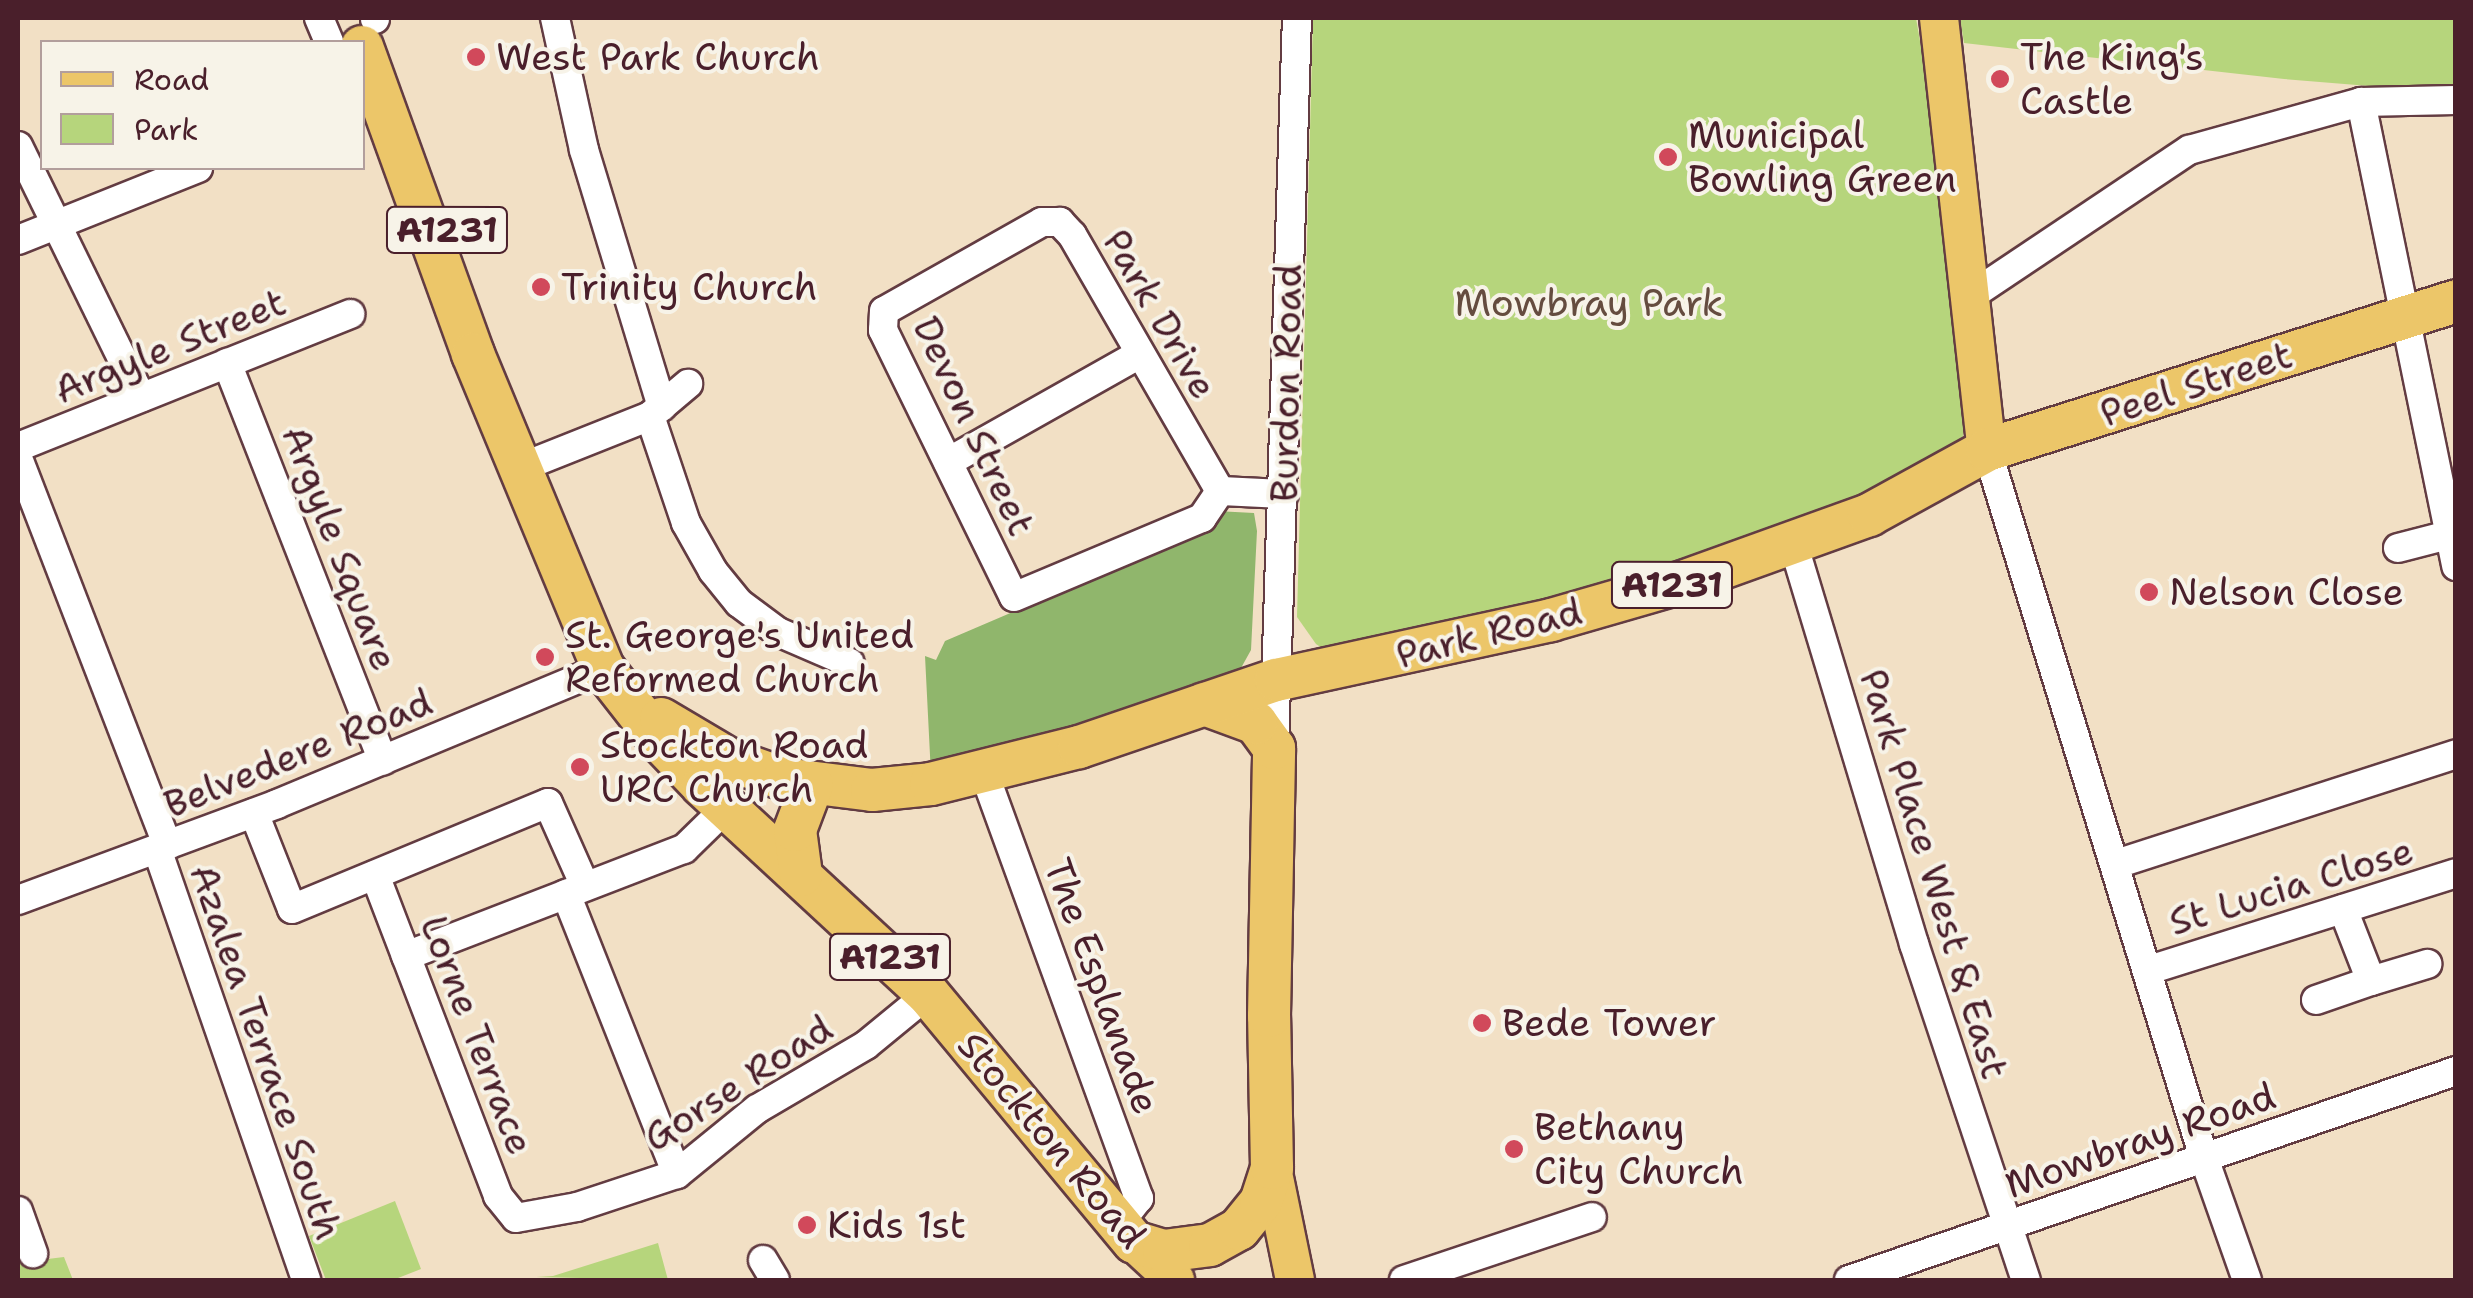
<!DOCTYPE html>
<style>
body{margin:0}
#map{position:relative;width:2473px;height:1298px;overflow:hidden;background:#f2e0c5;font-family:"Shantell Sans",sans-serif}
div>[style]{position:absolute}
.green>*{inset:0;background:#b6d57c}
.forest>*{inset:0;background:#90b66c}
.roads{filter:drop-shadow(2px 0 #633c42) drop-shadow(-2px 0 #633c42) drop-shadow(0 2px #633c42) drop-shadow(0 -2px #633c42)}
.minor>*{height:28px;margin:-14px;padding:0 14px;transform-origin:14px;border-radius:14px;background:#fff}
.major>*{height:38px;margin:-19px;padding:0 19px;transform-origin:19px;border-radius:19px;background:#ecc669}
.highway>*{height:42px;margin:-21px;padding:0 21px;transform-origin:21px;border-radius:21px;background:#ecc669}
.dots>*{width:28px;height:28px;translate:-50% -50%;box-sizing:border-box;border:5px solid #f7f3e8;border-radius:50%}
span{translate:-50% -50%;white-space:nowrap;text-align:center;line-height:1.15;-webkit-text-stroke:8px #f7f3e8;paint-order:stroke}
.shield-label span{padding:2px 8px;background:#f7f3e8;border:2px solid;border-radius:8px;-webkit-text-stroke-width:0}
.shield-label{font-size:35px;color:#4a1f2b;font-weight:700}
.poi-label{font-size:38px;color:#4a1f2b}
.left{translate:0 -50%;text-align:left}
.park-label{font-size:38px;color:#654c3f}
.street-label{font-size:38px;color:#4a1f2b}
.frame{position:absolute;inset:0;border:20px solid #4a1f2b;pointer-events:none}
.legend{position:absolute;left:40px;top:40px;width:325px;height:130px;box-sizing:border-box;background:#f7f3e8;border:2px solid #b29e9c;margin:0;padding:12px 18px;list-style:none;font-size:30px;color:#4a1f2b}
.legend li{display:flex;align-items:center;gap:20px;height:50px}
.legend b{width:50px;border:2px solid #b29e9c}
</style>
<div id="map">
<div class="green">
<i style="clip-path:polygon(1313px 18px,1916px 18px,1931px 104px,1968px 411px,1962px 440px,1834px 520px,1337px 658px,1316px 644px,1297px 617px)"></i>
<i style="clip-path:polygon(1960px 18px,2455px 18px,2455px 93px,2284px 79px,1964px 43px)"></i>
<i style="clip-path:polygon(395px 1201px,421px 1269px,393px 1280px,326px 1280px,309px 1236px)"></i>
<i style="clip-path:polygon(658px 1243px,668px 1280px,536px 1277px,553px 1276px)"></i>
<i style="clip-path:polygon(18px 1248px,23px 1262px,64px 1257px,73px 1280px,18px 1280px)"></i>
</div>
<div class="forest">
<i style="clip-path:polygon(1216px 511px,1254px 513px,1257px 531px,1251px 650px,1236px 677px,931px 775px,925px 656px,936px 660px,945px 641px,1206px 529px)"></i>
</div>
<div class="roads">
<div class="minor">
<i style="left:319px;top:18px;width:26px;rotate:67deg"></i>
<i style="left:555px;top:18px;width:135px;rotate:77.6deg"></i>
<i style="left:584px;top:150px;width:268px;rotate:73.1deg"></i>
<i style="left:375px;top:19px;width:1px;rotate:-90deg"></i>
<i style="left:2361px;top:102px;width:474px;rotate:78.4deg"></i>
<i style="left:18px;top:146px;width:280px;rotate:63.9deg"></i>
<i style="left:18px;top:240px;width:194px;rotate:-21.8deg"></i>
<i style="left:1972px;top:295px;width:261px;rotate:-33.8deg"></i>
<i style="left:2189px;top:150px;width:179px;rotate:-15.6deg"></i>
<i style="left:2361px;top:102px;width:95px;rotate:-1.2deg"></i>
<i style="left:227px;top:363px;width:427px;rotate:68.6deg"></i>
<i style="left:650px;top:416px;width:113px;rotate:71.4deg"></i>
<i style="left:686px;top:523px;width:55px;rotate:60.6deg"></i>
<i style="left:713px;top:571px;width:41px;rotate:50.9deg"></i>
<i style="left:739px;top:603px;width:49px;rotate:36.6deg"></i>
<i style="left:778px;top:632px;width:78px;rotate:23.3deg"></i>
<i style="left:18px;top:447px;width:358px;rotate:-21.8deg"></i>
<i style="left:1987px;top:450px;width:741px;rotate:72.96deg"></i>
<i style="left:2204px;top:1158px;width:129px;rotate:70.6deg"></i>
<i style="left:18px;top:458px;width:415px;rotate:68.9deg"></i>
<i style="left:948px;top:462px;width:218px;rotate:-29.4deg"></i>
<i style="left:522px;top:467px;width:138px;rotate:-21.7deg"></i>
<i style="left:650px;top:416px;width:50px;rotate:-40.1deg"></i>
<i style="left:1220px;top:491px;width:296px;rotate:-120deg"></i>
<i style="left:1072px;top:235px;width:18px;rotate:-133deg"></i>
<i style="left:1060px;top:222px;width:18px;rotate:180deg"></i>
<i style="left:1042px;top:222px;width:181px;rotate:150.6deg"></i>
<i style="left:884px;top:311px;width:19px;rotate:93deg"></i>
<i style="left:883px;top:330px;width:297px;rotate:63.9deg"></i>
<i style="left:1014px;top:597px;width:204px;rotate:-22.8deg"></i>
<i style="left:1202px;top:518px;width:32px;rotate:-56deg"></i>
<i style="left:1220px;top:491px;width:64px;rotate:2.7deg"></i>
<i style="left:1793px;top:543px;width:419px;rotate:73.2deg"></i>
<i style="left:1914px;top:944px;width:354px;rotate:71.6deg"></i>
<i style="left:2398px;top:548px;width:60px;rotate:-14.5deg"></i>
<i style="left:1274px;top:748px;width:730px;rotate:-88.2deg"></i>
<i style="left:983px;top:770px;width:456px;rotate:70deg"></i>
<i style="left:1139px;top:1198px;width:33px;rotate:128deg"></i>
<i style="left:254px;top:813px;width:103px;rotate:68.4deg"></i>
<i style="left:292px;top:909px;width:277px;rotate:-22.5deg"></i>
<i style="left:548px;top:803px;width:91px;rotate:66deg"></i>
<i style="left:157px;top:849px;width:456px;rotate:70.9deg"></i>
<i style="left:2116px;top:864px;width:357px;rotate:-17.9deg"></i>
<i style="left:375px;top:875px;width:344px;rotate:69deg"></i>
<i style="left:498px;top:1196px;width:28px;rotate:51deg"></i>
<i style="left:516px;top:1218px;width:62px;rotate:-10.2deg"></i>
<i style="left:577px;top:1207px;width:105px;rotate:-18.3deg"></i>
<i style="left:677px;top:1174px;width:103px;rotate:-39.1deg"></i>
<i style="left:757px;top:1109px;width:126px;rotate:-30.4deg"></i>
<i style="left:866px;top:1045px;width:80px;rotate:-39.4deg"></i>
<i style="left:566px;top:894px;width:301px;rotate:68.4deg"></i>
<i style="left:18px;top:900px;width:276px;rotate:-20.3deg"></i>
<i style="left:277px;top:804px;width:353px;rotate:-22.6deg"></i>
<i style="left:2343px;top:909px;width:77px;rotate:68.7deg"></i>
<i style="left:2371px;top:981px;width:59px;rotate:-16.9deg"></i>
<i style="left:406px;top:956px;width:298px;rotate:-21.1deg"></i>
<i style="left:684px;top:849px;width:60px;rotate:-44.3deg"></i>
<i style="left:2149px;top:970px;width:322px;rotate:-17.5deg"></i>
<i style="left:2316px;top:1000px;width:58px;rotate:-19.1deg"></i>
<i style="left:18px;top:1211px;width:45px;rotate:70.3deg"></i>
<i style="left:763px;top:1260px;width:23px;rotate:59deg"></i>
<i style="left:1404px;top:1280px;width:198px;rotate:-18.5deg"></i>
<i style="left:1849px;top:1280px;width:642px;rotate:-19deg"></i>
</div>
<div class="major">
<i style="left:1939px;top:18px;width:435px;rotate:83.7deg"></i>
<i style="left:1272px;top:1168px;width:114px;rotate:78.4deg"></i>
<i style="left:1134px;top:1242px;width:56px;rotate:42.8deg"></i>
</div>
<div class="highway">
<i style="left:362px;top:47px;width:326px;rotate:70.1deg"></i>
<i style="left:473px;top:354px;width:340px;rotate:67.5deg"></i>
<i style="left:603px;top:668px;width:93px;rotate:52deg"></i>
<i style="left:660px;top:741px;width:62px;rotate:46.3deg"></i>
<i style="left:703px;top:786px;width:306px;rotate:42.8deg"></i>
<i style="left:928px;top:994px;width:322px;rotate:50.3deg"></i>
<i style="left:1134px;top:1242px;width:31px;rotate:17deg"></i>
<i style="left:1164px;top:1251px;width:46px;rotate:-7.4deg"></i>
<i style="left:1210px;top:1245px;width:33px;rotate:-29deg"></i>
<i style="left:1239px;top:1229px;width:35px;rotate:-51deg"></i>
<i style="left:1261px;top:1202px;width:36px;rotate:-72deg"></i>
<i style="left:1272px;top:1168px;width:152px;rotate:-91.1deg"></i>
<i style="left:1269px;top:1016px;width:268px;rotate:-88.9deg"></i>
<i style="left:1274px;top:748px;width:31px;rotate:-126deg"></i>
<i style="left:1256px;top:723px;width:55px;rotate:-159.9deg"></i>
<i style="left:661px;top:719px;width:80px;rotate:30.7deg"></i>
<i style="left:730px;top:760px;width:57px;rotate:19.4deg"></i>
<i style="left:784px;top:779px;width:89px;rotate:7.1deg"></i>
<i style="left:872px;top:790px;width:59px;rotate:-5.8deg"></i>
<i style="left:931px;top:784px;width:153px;rotate:-14deg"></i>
<i style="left:1079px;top:747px;width:208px;rotate:-18.8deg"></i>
<i style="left:1276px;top:680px;width:281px;rotate:-12.3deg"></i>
<i style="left:1551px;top:620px;width:141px;rotate:-16.1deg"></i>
<i style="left:1686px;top:581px;width:195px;rotate:-19.8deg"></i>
<i style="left:1869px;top:515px;width:135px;rotate:-28.8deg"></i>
<i style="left:1987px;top:450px;width:492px;rotate:-17.6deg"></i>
<i style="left:801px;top:875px;width:45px;rotate:-97.6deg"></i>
<i style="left:795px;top:830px;width:48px;rotate:-69.3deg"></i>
</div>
</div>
<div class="dots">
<i style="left:476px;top:57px;background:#d1495b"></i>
<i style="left:2000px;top:79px;background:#d1495b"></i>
<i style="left:1668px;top:157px;background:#d1495b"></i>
<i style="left:541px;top:287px;background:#d1495b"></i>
<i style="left:2149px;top:592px;background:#d1495b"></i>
<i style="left:545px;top:657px;background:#d1495b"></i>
<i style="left:580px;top:767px;background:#d1495b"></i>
<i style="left:1482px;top:1023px;background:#d1495b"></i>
<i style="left:1514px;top:1149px;background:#d1495b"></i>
<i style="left:807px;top:1225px;background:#d1495b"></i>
</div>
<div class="shield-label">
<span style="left:447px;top:230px">A1231</span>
<span style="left:1672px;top:585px">A1231</span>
<span style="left:890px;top:957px">A1231</span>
</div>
<div class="poi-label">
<span class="left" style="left:496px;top:57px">West Park Church</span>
<span class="left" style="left:2020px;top:79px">The King's<br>Castle</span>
<span class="left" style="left:1688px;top:157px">Municipal<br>Bowling Green</span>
<span class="left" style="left:561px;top:287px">Trinity Church</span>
<span class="left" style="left:2169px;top:592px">Nelson Close</span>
<span class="left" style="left:565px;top:657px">St. George's United<br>Reformed Church</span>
<span class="left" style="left:600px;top:767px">Stockton Road<br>URC Church</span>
<span class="left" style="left:1502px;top:1023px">Bede Tower</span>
<span class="left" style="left:1534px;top:1149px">Bethany<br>City Church</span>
<span class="left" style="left:827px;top:1225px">Kids 1st</span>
</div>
<div class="park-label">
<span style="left:1589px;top:303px">Mowbray Park</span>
</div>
<div class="street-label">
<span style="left:1160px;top:314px;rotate:60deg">Park Drive</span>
<span style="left:170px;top:346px;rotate:-22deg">Argyle Street</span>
<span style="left:1286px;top:383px;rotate:-89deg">Burdon Road</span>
<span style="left:2196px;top:384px;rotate:-18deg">Peel Street</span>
<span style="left:974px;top:426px;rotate:65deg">Devon Street</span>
<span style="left:340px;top:548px;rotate:69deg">Argyle Square</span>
<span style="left:1489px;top:633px;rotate:-14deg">Park Road</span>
<span style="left:298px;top:753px;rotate:-22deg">Belvedere Road</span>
<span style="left:1934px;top:874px;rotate:73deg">Park Place West &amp; East</span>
<span style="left:2291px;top:886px;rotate:-17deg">St Lucia Close</span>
<span style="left:1102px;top:986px;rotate:70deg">The Esplanade</span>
<span style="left:477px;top:1035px;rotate:69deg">Lorne Terrace</span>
<span style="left:266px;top:1052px;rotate:71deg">Azalea Terrace South</span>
<span style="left:738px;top:1083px;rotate:-33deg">Gorse Road</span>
<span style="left:1052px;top:1140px;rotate:50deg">Stockton Road</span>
<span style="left:2140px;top:1140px;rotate:-19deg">Mowbray Road</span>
</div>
<div class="frame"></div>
<ul class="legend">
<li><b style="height:12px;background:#ecc669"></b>Road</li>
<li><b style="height:28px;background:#b6d57c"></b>Park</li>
</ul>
</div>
